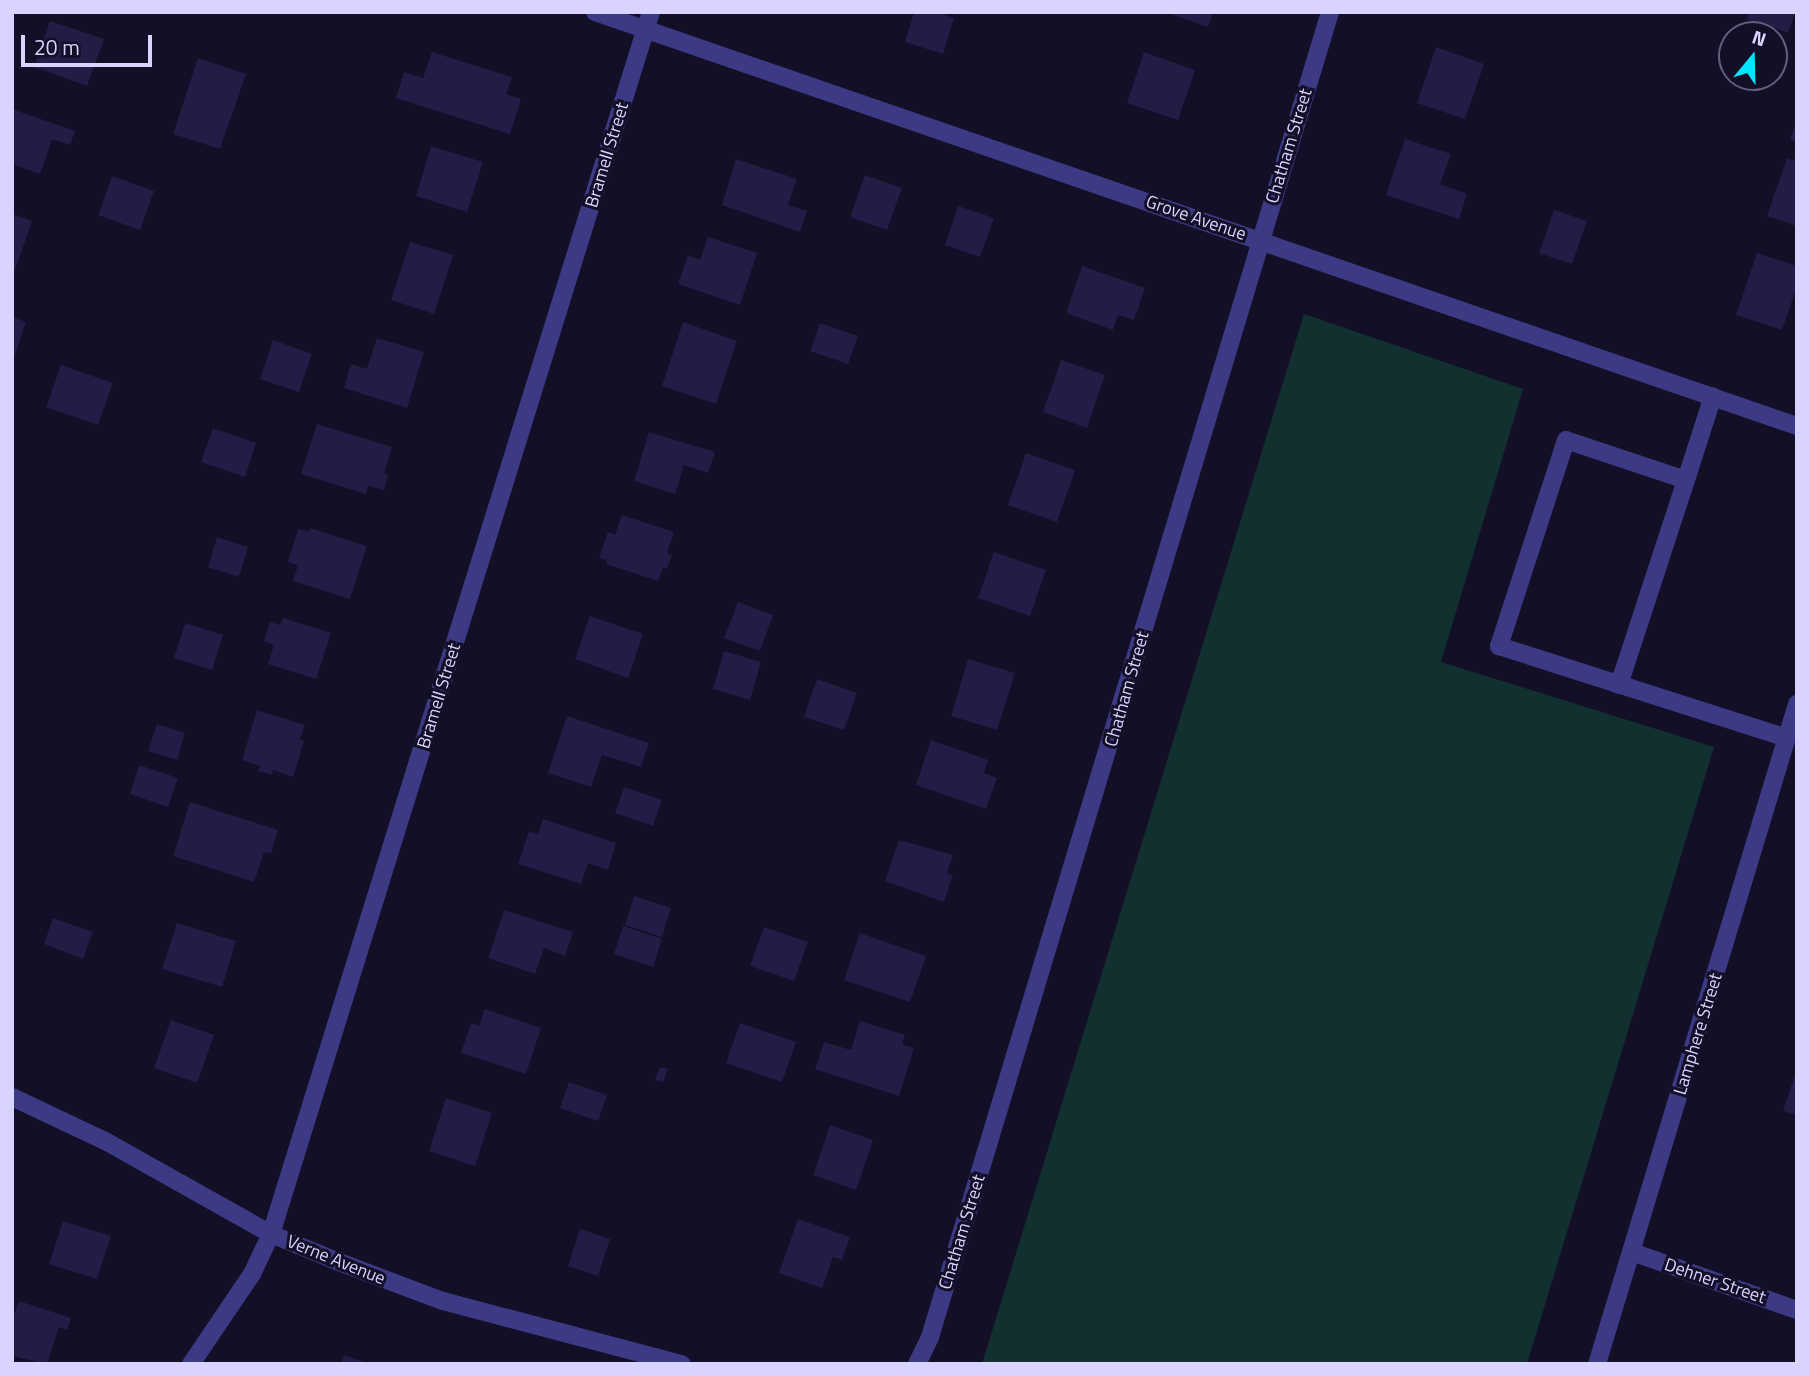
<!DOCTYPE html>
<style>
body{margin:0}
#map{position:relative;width:1809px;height:1376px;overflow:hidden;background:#130f26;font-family:"Titillium Web",sans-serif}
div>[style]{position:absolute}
.green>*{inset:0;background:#12302f}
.building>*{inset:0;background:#241b47}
.minor>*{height:18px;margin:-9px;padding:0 9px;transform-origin:9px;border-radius:9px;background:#3d3a85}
span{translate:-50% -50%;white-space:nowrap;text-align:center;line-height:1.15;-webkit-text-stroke:6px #130f26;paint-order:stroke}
.street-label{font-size:18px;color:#d9d4ff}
.frame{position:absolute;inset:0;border:14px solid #d9d4ff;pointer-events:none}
.north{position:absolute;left:1718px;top:21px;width:70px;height:70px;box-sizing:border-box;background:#130f26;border:2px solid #625e7d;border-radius:50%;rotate:19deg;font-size:19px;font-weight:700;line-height:28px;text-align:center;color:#d9d4ff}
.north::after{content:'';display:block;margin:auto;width:24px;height:32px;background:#00e5ff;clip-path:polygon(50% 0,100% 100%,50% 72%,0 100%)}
.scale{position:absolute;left:21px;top:35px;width:131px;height:32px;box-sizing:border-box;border:4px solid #d9d4ff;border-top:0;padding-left:9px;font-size:21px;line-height:24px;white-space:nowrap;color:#d9d4ff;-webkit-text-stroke:5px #130f26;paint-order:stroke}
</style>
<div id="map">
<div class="green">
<i style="clip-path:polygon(1304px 314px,1523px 389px,1441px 662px,1714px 747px,1527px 1364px,982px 1364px)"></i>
</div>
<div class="building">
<i style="clip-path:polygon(914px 12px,936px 12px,954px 18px,943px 54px,905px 42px)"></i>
<i style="clip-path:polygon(1165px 12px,1213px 12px,1208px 27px)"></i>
<i style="clip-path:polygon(1749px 12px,1795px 12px,1788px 33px,1747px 19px)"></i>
<i style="clip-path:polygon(50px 21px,104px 39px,87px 86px,34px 67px)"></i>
<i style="clip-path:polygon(1436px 47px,1484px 64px,1465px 119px,1417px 103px)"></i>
<i style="clip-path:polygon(432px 52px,512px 77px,506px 94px,521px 99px,510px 134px,396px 98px,404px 72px,423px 78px)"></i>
<i style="clip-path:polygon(1144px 52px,1195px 70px,1178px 120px,1127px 103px)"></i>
<i style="clip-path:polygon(198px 58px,246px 74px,220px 149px,173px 134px)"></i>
<i style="clip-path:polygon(12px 109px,75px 131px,70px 145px,52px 139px,40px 174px,12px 164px)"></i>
<i style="clip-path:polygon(1797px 120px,1797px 142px,1790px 140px)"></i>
<i style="clip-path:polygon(1405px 139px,1451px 154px,1440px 184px,1467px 194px,1459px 219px,1386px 195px)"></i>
<i style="clip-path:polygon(431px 146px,483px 162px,467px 212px,416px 196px)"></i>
<i style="clip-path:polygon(1787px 158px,1797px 161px,1797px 226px,1767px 216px)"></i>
<i style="clip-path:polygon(736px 159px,797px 179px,788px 205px,807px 211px,800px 232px,722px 205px)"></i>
<i style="clip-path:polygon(865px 175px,902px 188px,887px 230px,850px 217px)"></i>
<i style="clip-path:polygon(112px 176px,154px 191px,140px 230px,98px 215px)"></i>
<i style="clip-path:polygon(958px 206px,994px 218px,980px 257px,945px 245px)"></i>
<i style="clip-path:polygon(1554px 210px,1587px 221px,1572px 264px,1539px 253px)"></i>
<i style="clip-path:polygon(12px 214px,32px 221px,13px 276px,12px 276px)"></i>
<i style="clip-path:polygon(708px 237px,757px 253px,740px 305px,678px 284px,688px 255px,700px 260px)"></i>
<i style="clip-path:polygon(410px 242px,453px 255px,434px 314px,391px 300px)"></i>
<i style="clip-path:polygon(1757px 253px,1797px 266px,1797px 286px,1782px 330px,1736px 315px)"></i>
<i style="clip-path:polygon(1082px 266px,1145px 288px,1134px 320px,1118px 315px,1113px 330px,1066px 313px)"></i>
<i style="clip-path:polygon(12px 317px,26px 322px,13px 360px,12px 360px)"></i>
<i style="clip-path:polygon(683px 322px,737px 341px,716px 404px,662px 386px)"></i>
<i style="clip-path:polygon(820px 323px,858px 336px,848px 364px,810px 351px)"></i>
<i style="clip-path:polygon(377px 338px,424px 352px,407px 408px,344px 388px,351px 364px,367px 369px)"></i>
<i style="clip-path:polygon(273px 340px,312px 354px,299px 392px,260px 379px)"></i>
<i style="clip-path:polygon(1061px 360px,1105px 375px,1087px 428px,1043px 412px)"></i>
<i style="clip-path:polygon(61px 365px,113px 383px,98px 425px,46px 407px)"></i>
<i style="clip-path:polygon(317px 424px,392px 447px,384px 474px,388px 475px,384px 490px,368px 486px,366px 494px,301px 474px)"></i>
<i style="clip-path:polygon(213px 428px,256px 443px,245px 477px,201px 462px)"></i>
<i style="clip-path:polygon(649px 432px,715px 452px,708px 473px,684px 465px,675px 494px,634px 481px)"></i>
<i style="clip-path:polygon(1026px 453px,1075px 470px,1057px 522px,1008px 505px)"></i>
<i style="clip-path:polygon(622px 515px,674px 532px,667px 553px,672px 555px,667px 569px,663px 567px,658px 581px,606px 564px,607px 560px,599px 558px,608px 532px,615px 535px)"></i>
<i style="clip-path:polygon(310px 528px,367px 546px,350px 599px,293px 581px,298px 565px,288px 562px,298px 529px,309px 532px)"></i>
<i style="clip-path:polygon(217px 537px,248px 547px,239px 577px,208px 567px)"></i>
<i style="clip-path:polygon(994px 552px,1046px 570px,1030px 616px,978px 598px)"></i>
<i style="clip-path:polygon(738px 602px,773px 615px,760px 651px,724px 638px)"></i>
<i style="clip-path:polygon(590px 616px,643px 634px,628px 678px,575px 659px)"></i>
<i style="clip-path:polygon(283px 618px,331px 633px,316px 679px,268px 664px,274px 645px,264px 641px,270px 622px,280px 625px)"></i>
<i style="clip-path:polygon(185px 623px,223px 635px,212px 670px,174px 658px)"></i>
<i style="clip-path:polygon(724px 651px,761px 662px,750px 700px,713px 689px)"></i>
<i style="clip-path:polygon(968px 659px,1015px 673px,997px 730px,951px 716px)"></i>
<i style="clip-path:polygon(817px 679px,857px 693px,844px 730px,804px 717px)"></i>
<i style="clip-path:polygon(257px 710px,305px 725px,300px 739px,304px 741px,293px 777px,273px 770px,272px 775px,258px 771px,260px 766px,242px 760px)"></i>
<i style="clip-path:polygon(567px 716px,649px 743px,641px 767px,602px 755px,591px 787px,548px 773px)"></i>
<i style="clip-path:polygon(157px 724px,185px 733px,177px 760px,148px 751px)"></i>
<i style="clip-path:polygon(931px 740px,988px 760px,984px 773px,997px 778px,986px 809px,916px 785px)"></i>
<i style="clip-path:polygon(139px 765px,178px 778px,168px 807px,130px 794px)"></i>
<i style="clip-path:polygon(624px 787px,662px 800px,653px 826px,615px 813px)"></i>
<i style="clip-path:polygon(190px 802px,278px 830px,271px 854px,264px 852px,254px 882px,173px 856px)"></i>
<i style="clip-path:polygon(543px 819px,616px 843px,608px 870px,588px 863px,581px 884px,518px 864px,529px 831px,538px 834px)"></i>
<i style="clip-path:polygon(899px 840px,953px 855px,947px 873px,953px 875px,944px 902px,885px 881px)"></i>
<i style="clip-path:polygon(634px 896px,671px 908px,662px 937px,625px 925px)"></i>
<i style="clip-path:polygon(504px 910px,573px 932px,565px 956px,544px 948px,535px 974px,488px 958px)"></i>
<i style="clip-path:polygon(53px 918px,93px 932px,83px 959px,44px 944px)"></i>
<i style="clip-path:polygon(177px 923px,236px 941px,222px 987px,162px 969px)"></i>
<i style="clip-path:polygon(623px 926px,662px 939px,653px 967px,614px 954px)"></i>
<i style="clip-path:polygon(764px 927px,808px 942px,794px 981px,750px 966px)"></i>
<i style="clip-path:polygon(860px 933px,926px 956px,910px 1002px,844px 980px)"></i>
<i style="clip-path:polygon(485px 1009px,541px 1028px,526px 1074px,461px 1053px,471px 1023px,479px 1026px)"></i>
<i style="clip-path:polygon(171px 1020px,214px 1035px,197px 1083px,154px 1068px)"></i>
<i style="clip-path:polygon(860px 1021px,905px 1035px,902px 1044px,914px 1048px,899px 1096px,815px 1069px,824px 1042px,851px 1050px)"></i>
<i style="clip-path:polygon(740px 1023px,796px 1042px,782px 1082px,726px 1063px)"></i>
<i style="clip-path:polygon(660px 1067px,668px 1069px,663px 1082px,655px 1080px)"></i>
<i style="clip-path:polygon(1797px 1069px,1797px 1115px,1783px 1111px)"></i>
<i style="clip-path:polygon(569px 1082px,607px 1095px,598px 1121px,560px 1108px)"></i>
<i style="clip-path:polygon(446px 1098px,492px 1113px,475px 1166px,429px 1151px)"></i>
<i style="clip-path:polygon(830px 1125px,873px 1140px,856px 1190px,813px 1175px)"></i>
<i style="clip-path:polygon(798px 1219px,850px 1237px,842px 1260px,833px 1257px,822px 1288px,779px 1273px)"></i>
<i style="clip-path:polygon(63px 1221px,111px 1236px,97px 1279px,49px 1264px)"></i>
<i style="clip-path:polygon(580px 1229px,610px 1239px,598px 1276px,568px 1266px)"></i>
<i style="clip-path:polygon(19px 1301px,71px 1318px,67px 1330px,59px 1327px,47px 1364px,12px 1356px,12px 1320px)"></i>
<i style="clip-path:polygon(344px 1355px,367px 1363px,367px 1364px,341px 1364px)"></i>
</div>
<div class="minor">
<i style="left:595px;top:12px;width:1271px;rotate:19.01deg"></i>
<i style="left:1686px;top:480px;width:88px;rotate:-72.2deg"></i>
<i style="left:1619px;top:685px;width:216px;rotate:-71.9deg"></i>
<i style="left:1686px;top:480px;width:126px;rotate:-161.6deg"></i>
<i style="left:1566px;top:440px;width:217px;rotate:108deg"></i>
<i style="left:1499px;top:646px;width:302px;rotate:17.7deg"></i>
<i style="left:12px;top:1097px;width:105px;rotate:25.3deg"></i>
<i style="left:107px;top:1142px;width:188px;rotate:29.3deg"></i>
<i style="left:271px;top:1234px;width:74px;rotate:22.4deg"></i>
<i style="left:339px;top:1262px;width:111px;rotate:20.6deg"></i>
<i style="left:443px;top:1301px;width:247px;rotate:14.8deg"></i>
<i style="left:1632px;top:1252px;width:175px;rotate:19.4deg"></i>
<i style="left:191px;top:1364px;width:109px;rotate:-55.9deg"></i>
<i style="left:252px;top:1274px;width:44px;rotate:-64.6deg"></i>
<i style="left:271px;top:1234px;width:1280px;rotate:-72.73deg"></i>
<i style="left:917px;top:1364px;width:30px;rotate:-64deg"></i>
<i style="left:930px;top:1337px;width:1384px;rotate:-73.2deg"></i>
<i style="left:1597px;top:1364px;width:690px;rotate:-73.14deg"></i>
</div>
<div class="street-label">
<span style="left:1289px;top:146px;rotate:-73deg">Chatham Street</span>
<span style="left:607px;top:155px;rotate:-73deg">Bramell Street</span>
<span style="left:1196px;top:218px;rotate:19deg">Grove Avenue</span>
<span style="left:1127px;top:689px;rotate:-74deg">Chatham Street</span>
<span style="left:439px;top:696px;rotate:-73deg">Bramell Street</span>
<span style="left:1698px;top:1034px;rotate:-73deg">Lamphere Street</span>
<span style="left:962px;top:1232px;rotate:-73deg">Chatham Street</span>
<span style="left:336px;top:1260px;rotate:22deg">Verne Avenue</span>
<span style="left:1715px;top:1281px;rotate:19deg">Dehner Street</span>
</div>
<div class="frame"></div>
<div class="north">N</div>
<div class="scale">20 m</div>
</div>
